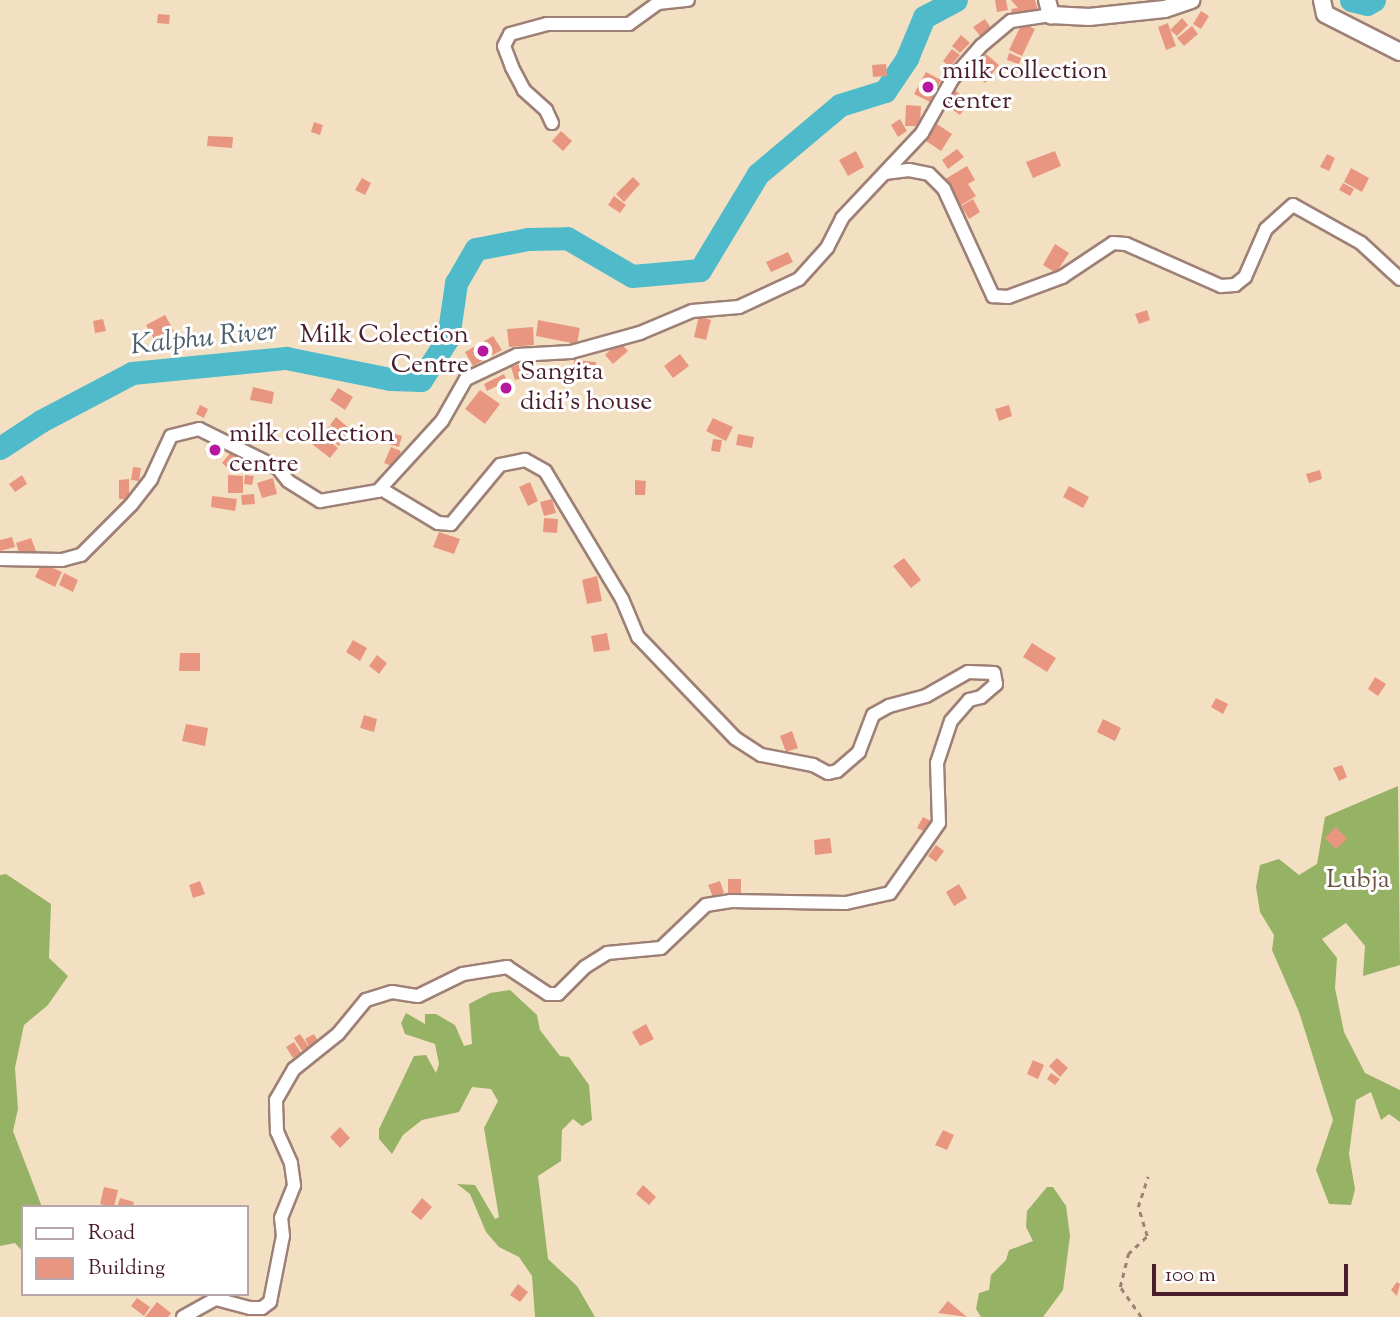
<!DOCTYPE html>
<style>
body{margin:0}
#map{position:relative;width:1400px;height:1317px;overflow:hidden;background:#f3e0c3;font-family:"Sorts Mill Goudy",serif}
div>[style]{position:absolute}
.forest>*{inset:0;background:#96b264}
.river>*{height:23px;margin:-11.5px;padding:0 11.5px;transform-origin:11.5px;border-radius:11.5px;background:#4fbbca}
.building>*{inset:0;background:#e99681}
.path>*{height:2.5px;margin-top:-1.25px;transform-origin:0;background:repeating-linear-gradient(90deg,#9e8077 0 5px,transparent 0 10px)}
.roads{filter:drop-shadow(2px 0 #9e8077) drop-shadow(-2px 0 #9e8077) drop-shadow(0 2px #9e8077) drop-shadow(0 -2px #9e8077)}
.minor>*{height:12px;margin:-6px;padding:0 6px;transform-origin:6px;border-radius:6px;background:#fff}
.tertiary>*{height:16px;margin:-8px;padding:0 8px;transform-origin:8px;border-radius:8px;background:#fff}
.dots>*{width:19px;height:19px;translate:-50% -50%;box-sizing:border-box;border:4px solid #fff;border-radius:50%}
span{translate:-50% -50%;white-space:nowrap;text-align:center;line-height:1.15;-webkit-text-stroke:6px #fff;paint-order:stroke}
.poi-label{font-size:26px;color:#4a1f2b}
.left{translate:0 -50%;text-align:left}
.right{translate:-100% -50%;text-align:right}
.park-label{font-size:26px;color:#6c5440}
.water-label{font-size:28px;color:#4c5d6b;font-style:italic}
.legend{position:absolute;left:21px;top:1205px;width:228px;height:91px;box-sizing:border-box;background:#fff;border:2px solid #b7a5aa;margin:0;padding:9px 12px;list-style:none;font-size:21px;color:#4a1f2b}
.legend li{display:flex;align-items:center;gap:14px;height:35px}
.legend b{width:35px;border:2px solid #b7a5aa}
.scale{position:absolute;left:1152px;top:1264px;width:196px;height:32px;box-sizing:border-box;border:4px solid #4a1f2b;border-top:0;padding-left:9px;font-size:21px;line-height:24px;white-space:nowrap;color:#4a1f2b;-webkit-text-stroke:5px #fff;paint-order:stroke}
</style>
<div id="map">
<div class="forest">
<i style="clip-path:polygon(1398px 786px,1400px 965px,1363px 976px,1365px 946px,1346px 923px,1322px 939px,1337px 958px,1335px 988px,1344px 1032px,1365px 1073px,1400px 1090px,1400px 1122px,1389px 1114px,1381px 1120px,1371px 1092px,1356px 1100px,1349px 1154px,1355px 1189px,1351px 1205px,1329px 1204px,1316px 1170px,1333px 1120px,1299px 1012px,1272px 950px,1274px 935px,1260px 912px,1256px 887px,1260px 865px,1279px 859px,1299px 875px,1317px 864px,1325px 817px)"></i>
<i style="clip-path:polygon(6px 874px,51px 904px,49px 958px,68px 976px,48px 1005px,24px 1025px,15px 1068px,18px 1109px,13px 1131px,42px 1207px,23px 1207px,23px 1252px,15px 1243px,0 1246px,0 875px)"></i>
<i style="clip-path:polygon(510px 990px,537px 1015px,540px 1030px,560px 1056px,569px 1057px,589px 1085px,592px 1120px,582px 1126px,573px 1119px,562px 1130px,561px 1161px,538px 1176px,548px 1259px,577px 1286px,595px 1317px,535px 1317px,532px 1276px,519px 1257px,499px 1247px,486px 1232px,470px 1194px,457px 1184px,475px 1185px,495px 1219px,499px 1217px,484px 1128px,498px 1101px,491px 1089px,472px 1087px,459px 1112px,422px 1120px,403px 1135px,392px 1154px,379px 1139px,379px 1129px,414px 1056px,426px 1055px,436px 1073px,439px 1064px,435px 1044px,405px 1034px,401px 1023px,406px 1013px,425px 1024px,425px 1014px,436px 1014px,455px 1025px,464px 1046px,472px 1044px,469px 1004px,490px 993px)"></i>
<i style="clip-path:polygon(1047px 1187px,1053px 1187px,1066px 1206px,1070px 1236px,1063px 1290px,1043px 1317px,981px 1317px,976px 1309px,979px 1293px,989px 1290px,991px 1275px,1006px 1260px,1009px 1250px,1033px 1241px,1026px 1227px,1027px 1211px)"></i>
</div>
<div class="river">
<i style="left:1351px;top:0;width:16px;rotate:14deg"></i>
<i style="left:1367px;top:4px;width:8px;rotate:-30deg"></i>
<i style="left:0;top:448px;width:49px;rotate:-33.4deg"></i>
<i style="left:41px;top:421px;width:103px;rotate:-27.8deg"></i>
<i style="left:132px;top:373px;width:155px;rotate:-5.6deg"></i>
<i style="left:286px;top:358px;width:106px;rotate:11.4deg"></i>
<i style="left:390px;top:379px;width:31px;rotate:2deg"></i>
<i style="left:421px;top:380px;width:50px;rotate:-57.3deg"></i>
<i style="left:448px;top:338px;width:56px;rotate:-81.7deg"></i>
<i style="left:456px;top:283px;width:39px;rotate:-60deg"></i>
<i style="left:476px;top:249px;width:53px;rotate:-10.9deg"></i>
<i style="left:528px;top:239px;width:39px;rotate:-1deg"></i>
<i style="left:567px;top:238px;width:75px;rotate:30.3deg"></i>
<i style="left:632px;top:276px;width:68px;rotate:-5deg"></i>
<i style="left:700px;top:270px;width:112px;rotate:-58.9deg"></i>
<i style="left:758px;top:174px;width:107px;rotate:-40.1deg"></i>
<i style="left:840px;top:105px;width:47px;rotate:-17.3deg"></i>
<i style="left:885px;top:91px;width:40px;rotate:-56deg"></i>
<i style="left:907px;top:58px;width:44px;rotate:-67.5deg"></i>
<i style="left:924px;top:17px;width:36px;rotate:-28deg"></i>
</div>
<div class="building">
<i style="clip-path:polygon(995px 0,1006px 0,1008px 10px,997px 12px)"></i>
<i style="clip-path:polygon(1011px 0,1035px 0,1038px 11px,1013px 16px,1011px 9px,1018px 8px)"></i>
<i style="clip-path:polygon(1201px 11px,1209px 16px,1201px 29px,1193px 24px)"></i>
<i style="clip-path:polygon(158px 14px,170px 15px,169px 24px,157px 23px)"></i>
<i style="clip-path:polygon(1182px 18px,1188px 25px,1177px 36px,1170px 30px,1176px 46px,1166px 50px,1158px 27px,1168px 23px,1170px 30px)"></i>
<i style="clip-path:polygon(985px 19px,991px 28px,980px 36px,973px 27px)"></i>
<i style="clip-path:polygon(1022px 23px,1035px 29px,1022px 56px,1009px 50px)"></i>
<i style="clip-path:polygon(1192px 26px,1198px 34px,1184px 46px,1177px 38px)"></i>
<i style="clip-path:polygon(961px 35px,970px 43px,960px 53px,952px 46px)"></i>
<i style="clip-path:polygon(952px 49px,960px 55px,950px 67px,943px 61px)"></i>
<i style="clip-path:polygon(1009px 53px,1021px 58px,1019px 64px,1007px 60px)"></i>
<i style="clip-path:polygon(986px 54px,999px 65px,985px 83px,972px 72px)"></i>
<i style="clip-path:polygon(886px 64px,887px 76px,873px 77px,872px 65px)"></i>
<i style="clip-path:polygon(926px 72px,941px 80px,930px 102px,914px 94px)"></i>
<i style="clip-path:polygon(953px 89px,970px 101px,960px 115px,943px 103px)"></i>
<i style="clip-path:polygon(906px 105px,921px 106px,920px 126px,905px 126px)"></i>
<i style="clip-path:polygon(900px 119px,907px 131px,898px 137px,891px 125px)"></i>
<i style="clip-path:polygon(314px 122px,323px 125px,320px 135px,311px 132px)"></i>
<i style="clip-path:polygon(937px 124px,952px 134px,941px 151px,926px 141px)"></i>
<i style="clip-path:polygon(561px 131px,572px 141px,563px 151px,552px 141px)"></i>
<i style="clip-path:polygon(208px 136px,233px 137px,232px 148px,207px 146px)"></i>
<i style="clip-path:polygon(957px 149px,964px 157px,948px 169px,942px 160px)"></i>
<i style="clip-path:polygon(856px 151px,864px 167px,848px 176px,839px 160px)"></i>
<i style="clip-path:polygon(1055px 151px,1061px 166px,1033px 178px,1026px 162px)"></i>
<i style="clip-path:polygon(1327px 154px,1335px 158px,1329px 171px,1320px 167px)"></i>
<i style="clip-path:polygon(967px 166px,975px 180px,968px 184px,976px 196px,958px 207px,942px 181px)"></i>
<i style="clip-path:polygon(1351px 168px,1369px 178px,1362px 192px,1344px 182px)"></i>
<i style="clip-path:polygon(633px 177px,640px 184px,624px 202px,616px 194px)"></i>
<i style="clip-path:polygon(362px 178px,371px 183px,365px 195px,355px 190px)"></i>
<i style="clip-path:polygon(1343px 183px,1354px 189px,1350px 196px,1339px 190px)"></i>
<i style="clip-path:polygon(614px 196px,626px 205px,620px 213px,608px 205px)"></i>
<i style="clip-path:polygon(973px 199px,980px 212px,969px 219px,961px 206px)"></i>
<i style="clip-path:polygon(1055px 244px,1069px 253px,1056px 273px,1043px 265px)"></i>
<i style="clip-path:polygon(788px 252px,793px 262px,771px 272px,766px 262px)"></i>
<i style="clip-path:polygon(1147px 310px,1150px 320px,1139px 324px,1135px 314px)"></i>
<i style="clip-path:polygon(165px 315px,174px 331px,155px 341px,146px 325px)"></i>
<i style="clip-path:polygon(699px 316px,711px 320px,706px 340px,694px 337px)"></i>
<i style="clip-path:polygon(103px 319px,106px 331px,95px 333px,93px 321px)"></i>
<i style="clip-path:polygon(538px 320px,580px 328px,577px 344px,536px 336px)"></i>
<i style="clip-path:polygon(533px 327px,534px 345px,509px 347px,507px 329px)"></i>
<i style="clip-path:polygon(493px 336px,502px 350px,473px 366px,465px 352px)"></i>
<i style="clip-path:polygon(619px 341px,628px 351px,613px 364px,605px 355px)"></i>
<i style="clip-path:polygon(680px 354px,689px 366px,673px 378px,664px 366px)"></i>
<i style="clip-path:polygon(574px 360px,596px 362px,595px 373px,573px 372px)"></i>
<i style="clip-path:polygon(532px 361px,536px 375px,515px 380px,511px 367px)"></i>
<i style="clip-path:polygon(504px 374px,507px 381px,487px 391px,484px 384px)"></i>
<i style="clip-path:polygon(510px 381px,513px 387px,502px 394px,498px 388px)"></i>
<i style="clip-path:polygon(253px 387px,274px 392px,272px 404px,250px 400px)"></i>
<i style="clip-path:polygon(338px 388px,353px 397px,345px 410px,330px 400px)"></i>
<i style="clip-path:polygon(480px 390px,500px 404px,485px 424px,465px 409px)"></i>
<i style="clip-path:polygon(200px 405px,208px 409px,204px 418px,196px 414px)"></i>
<i style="clip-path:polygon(1009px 405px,1012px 416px,999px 421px,995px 409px)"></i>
<i style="clip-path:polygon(336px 417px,351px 430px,345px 437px,330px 425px)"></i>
<i style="clip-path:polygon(713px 418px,733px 427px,726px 441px,706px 431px)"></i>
<i style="clip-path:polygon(329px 426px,344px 438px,339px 446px,323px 434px)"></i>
<i style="clip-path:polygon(385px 431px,402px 436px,399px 447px,382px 442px)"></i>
<i style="clip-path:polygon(320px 434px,338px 448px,330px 458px,312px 444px)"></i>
<i style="clip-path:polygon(738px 434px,754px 437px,752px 448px,736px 445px)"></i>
<i style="clip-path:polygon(213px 439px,225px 446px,217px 460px,205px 453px)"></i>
<i style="clip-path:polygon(713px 439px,722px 440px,720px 452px,711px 451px)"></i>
<i style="clip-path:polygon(391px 447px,401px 451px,394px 467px,384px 463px)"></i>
<i style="clip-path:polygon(231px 452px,239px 458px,229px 469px,222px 463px)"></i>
<i style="clip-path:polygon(133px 467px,141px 468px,139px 481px,131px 480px)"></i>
<i style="clip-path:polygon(1320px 470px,1322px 479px,1309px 483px,1306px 474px)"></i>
<i style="clip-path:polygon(22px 475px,27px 484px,15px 492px,9px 484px)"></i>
<i style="clip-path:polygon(228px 475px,243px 476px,243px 493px,228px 493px)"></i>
<i style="clip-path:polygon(245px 475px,254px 476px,252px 485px,244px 484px)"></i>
<i style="clip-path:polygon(273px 478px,277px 494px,262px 498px,257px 483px)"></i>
<i style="clip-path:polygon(129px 479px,129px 499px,119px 499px,119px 480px)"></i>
<i style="clip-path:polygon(635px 480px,646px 481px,645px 495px,635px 495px)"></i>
<i style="clip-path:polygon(530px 482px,538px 501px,528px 506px,519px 487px)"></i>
<i style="clip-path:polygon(1069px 486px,1089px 497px,1083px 508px,1063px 497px)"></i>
<i style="clip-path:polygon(254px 494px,255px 504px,242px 505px,241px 495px)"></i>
<i style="clip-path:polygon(212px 496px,237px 499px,235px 511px,211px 507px)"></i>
<i style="clip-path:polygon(552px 499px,556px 513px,544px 516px,540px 502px)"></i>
<i style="clip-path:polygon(544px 518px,558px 519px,557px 533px,543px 532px)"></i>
<i style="clip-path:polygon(439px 532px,460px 539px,454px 554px,433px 547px)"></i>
<i style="clip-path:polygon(12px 537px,15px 547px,0 551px,0 540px)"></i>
<i style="clip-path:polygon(31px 538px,36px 551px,20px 556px,16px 543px)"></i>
<i style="clip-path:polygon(904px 558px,921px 580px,911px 588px,893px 566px)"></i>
<i style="clip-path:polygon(42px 563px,62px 572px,55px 587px,35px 577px)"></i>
<i style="clip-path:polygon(64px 573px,78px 580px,73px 592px,59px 585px)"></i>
<i style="clip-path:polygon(597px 576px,602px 601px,587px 604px,582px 580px)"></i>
<i style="clip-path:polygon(607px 633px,610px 650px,594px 652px,591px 636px)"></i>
<i style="clip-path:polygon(353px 640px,367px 648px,360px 661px,346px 652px)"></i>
<i style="clip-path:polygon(1032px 643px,1056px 658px,1047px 672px,1023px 657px)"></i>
<i style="clip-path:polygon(180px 653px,200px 653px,200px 671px,179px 671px)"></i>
<i style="clip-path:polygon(377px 655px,387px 663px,379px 674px,369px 666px)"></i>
<i style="clip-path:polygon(1375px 677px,1386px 684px,1378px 696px,1368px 689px)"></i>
<i style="clip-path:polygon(1216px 698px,1228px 704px,1223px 714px,1211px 707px)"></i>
<i style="clip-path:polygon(364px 715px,377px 719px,374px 732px,360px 728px)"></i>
<i style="clip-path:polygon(1103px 719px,1121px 728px,1115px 741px,1097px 732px)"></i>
<i style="clip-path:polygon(186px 724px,208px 728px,205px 746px,182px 741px)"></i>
<i style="clip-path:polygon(792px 731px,798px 748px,786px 752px,780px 736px)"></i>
<i style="clip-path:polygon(1342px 765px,1347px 777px,1339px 781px,1333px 768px)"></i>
<i style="clip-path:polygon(923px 817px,933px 822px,928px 833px,917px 828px)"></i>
<i style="clip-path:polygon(1336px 827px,1347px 839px,1336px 849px,1325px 838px)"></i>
<i style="clip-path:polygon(830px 838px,832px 853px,815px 855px,814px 840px)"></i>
<i style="clip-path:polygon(936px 845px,944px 851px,936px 862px,928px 856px)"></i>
<i style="clip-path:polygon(728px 879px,741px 879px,741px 893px,728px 893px)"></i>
<i style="clip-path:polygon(200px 881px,205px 894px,193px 898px,189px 885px)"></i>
<i style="clip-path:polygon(720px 881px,724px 893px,713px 897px,708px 885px)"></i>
<i style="clip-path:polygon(959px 884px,967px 898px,954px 906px,946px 892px)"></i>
<i style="clip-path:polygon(646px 1024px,654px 1039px,640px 1046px,632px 1032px)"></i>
<i style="clip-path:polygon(300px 1034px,309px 1047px,302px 1051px,294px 1038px)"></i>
<i style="clip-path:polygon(314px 1034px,319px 1043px,310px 1048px,305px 1039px)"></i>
<i style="clip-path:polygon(294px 1042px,301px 1053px,293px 1058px,286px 1047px)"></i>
<i style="clip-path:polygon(1057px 1058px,1068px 1068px,1060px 1077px,1049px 1066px)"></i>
<i style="clip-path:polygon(1033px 1060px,1044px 1065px,1038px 1079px,1027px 1074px)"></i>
<i style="clip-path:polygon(1051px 1073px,1060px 1079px,1055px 1085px,1047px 1079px)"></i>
<i style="clip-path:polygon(340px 1127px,350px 1138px,340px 1148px,330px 1137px)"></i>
<i style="clip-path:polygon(943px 1130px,954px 1135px,947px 1150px,935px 1145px)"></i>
<i style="clip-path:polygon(643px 1185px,656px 1197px,649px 1205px,636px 1194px)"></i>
<i style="clip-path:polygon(104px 1187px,118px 1190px,114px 1207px,100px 1204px)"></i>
<i style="clip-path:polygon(120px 1198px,134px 1202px,133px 1207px,117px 1207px)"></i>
<i style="clip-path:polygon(422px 1198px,432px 1207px,421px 1220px,411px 1212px)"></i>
<i style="clip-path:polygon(1397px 1282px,1400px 1284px,1397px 1296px,1391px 1290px)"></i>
<i style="clip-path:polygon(518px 1284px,528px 1292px,520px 1302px,510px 1295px)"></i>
<i style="clip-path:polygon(137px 1298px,150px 1307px,144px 1316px,131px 1306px)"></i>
<i style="clip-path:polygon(948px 1301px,967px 1317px,938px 1313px)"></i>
<i style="clip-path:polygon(157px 1302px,171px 1313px,168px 1317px,145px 1317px)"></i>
</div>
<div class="path">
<i style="left:1141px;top:1317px;width:37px;rotate:-125deg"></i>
<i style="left:1120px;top:1287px;width:34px;rotate:-76deg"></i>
<i style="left:1128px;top:1254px;width:26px;rotate:-43deg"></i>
<i style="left:1147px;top:1236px;width:30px;rotate:-107deg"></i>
<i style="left:1138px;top:1207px;width:32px;rotate:-72deg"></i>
</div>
<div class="roads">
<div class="minor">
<i style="left:552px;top:123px;width:14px;rotate:-115deg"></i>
<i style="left:546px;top:110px;width:30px;rotate:-138deg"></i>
<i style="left:524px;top:90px;width:26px;rotate:-118deg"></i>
<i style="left:512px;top:67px;width:22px;rotate:-111deg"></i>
<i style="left:504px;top:46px;width:13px;rotate:-63deg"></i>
<i style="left:510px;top:34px;width:38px;rotate:-15deg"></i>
<i style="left:547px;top:24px;width:82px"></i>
<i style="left:629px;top:24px;width:36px;rotate:-36deg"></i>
<i style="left:658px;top:3px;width:30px;rotate:-6deg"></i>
<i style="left:885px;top:173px;width:24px;rotate:-7deg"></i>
<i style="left:909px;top:170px;width:20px;rotate:11deg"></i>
<i style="left:929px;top:174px;width:21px;rotate:45deg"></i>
<i style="left:944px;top:189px;width:118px;rotate:65.4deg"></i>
<i style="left:993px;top:296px;width:15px;rotate:4deg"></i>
<i style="left:1008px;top:297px;width:58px;rotate:-20.3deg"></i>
<i style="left:1062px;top:277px;width:61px;rotate:-33.7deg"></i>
<i style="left:1113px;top:243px;width:13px;rotate:4deg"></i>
<i style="left:1126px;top:244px;width:104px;rotate:23.9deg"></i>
<i style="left:1221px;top:286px;width:14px;rotate:-4deg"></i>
<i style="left:1235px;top:285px;width:13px;rotate:-39deg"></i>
<i style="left:1245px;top:277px;width:52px;rotate:-66.4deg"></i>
<i style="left:1266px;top:229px;width:36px;rotate:-42deg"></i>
<i style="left:1293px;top:205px;width:78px;rotate:29.2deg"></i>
<i style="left:1361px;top:243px;width:53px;rotate:42.7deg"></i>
<i style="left:0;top:559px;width:62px;rotate:0.9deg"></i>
<i style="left:62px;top:560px;width:20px;rotate:-15deg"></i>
<i style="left:81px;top:555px;width:71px;rotate:-45deg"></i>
<i style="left:131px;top:505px;width:33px;rotate:-52deg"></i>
<i style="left:151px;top:479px;width:47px;rotate:-65.1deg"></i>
<i style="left:171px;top:436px;width:29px;rotate:-14deg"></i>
<i style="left:199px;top:429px;width:88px;rotate:26.3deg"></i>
<i style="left:278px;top:468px;width:16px;rotate:52deg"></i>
<i style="left:288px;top:481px;width:38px;rotate:32deg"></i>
<i style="left:320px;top:501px;width:59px;rotate:-9.8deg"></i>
<i style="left:378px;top:491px;width:95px;rotate:-47.6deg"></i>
<i style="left:442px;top:421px;width:48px;rotate:-60.3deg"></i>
<i style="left:466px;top:379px;width:56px;rotate:-25.2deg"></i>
<i style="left:517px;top:355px;width:54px;rotate:-3.2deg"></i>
<i style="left:571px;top:352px;width:72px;rotate:-15.4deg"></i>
<i style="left:640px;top:333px;width:56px;rotate:-22.9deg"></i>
<i style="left:692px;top:311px;width:47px;rotate:-4.9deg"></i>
<i style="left:739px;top:307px;width:66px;rotate:-25deg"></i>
<i style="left:799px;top:279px;width:42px;rotate:-47.9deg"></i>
<i style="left:827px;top:248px;width:34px;rotate:-63deg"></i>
<i style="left:842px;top:218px;width:117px;rotate:-46.7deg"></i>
<i style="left:922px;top:133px;width:63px;rotate:-60.6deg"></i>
<i style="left:953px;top:78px;width:43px;rotate:-48.8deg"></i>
<i style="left:981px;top:46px;width:39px;rotate:-40deg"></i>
<i style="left:1011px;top:21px;width:40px;rotate:-8.5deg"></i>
<i style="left:183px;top:1317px;width:38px;rotate:-29deg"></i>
<i style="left:216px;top:1299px;width:35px;rotate:15deg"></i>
<i style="left:250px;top:1308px;width:12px"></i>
<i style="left:262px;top:1308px;width:10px;rotate:-37deg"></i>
<i style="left:270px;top:1302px;width:67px;rotate:-78.9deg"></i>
<i style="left:283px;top:1236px;width:18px;rotate:-96deg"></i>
<i style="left:281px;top:1218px;width:35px;rotate:-68deg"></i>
<i style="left:294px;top:1185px;width:22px;rotate:-98deg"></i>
<i style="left:291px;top:1163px;width:35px;rotate:-114deg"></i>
<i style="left:277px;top:1131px;width:31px;rotate:-92deg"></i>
<i style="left:276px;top:1100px;width:36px;rotate:-60deg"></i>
<i style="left:294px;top:1069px;width:56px;rotate:-38.5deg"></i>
<i style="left:338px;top:1034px;width:44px;rotate:-50.5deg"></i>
<i style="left:366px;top:1000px;width:27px;rotate:-17deg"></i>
<i style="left:392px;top:992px;width:26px;rotate:9deg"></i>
<i style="left:418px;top:996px;width:50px;rotate:-26.1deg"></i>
<i style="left:463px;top:974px;width:45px;rotate:-9deg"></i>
<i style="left:507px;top:967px;width:49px;rotate:33.4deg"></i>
<i style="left:548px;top:994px;width:10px"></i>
<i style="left:558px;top:994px;width:38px;rotate:-45deg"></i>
<i style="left:585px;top:967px;width:26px;rotate:-32deg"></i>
<i style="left:607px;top:953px;width:54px;rotate:-5.3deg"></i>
<i style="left:661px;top:948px;width:62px;rotate:-43.7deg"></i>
<i style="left:706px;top:905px;width:24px;rotate:-9deg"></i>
<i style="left:730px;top:901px;width:116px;rotate:1deg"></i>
<i style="left:846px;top:903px;width:45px;rotate:-12.8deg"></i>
<i style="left:890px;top:893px;width:85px;rotate:-55deg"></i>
<i style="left:939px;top:823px;width:60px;rotate:-91.9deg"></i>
<i style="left:937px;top:763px;width:44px;rotate:-71.6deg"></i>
<i style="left:951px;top:721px;width:28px;rotate:-49deg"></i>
<i style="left:969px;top:700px;width:12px;rotate:-14deg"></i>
<i style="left:981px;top:697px;width:20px;rotate:-41deg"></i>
<i style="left:996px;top:684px;width:11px;rotate:-100deg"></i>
<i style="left:994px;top:673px;width:26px;rotate:-178deg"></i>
<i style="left:968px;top:672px;width:48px;rotate:150.3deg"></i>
<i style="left:926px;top:696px;width:38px;rotate:165deg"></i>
<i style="left:889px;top:706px;width:18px;rotate:151deg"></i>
<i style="left:873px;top:715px;width:40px;rotate:111deg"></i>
<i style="left:859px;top:752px;width:29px;rotate:139deg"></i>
<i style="left:837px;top:771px;width:9px;rotate:167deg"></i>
<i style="left:828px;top:773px;width:17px;rotate:-152deg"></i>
<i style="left:813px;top:765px;width:53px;rotate:-169.1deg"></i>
<i style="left:761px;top:755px;width:31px;rotate:-147deg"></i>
<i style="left:735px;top:738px;width:140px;rotate:-133.8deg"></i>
<i style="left:638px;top:637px;width:41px;rotate:-112.8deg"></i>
<i style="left:622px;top:599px;width:149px;rotate:-121deg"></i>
<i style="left:545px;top:471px;width:23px;rotate:-151deg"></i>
<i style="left:525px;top:460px;width:25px;rotate:169deg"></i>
<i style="left:500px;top:465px;width:77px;rotate:129.7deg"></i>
<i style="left:451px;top:524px;width:13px;rotate:-176deg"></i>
<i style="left:438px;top:523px;width:64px;rotate:-149deg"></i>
</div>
<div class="tertiary">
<i style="left:1047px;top:0;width:16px;rotate:75deg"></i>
<i style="left:1051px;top:15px;width:38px;rotate:3deg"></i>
<i style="left:1089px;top:17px;width:76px;rotate:-6deg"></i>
<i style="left:1165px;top:9px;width:28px;rotate:-19deg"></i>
<i style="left:1322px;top:0;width:14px;rotate:78deg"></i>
<i style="left:1325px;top:14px;width:84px;rotate:26.9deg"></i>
</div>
</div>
<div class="dots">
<i style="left:928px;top:87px;background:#b5179e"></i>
<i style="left:483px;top:351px;background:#b5179e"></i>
<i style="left:506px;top:388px;background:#b5179e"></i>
<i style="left:215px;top:450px;background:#b5179e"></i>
</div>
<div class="poi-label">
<span class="left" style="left:942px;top:87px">milk collection<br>center</span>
<span class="right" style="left:469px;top:351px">Milk Colection<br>Centre</span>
<span class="left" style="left:520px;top:388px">Sangita<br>didi's house</span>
<span class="left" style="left:229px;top:450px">milk collection<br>centre</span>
</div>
<div class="park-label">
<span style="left:1358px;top:881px">Lubja</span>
</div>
<div class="water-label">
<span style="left:204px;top:339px;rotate:-6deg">Kalphu River</span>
</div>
<ul class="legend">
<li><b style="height:9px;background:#fff"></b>Road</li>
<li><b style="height:19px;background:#e99681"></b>Building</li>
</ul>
<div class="scale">100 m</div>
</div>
